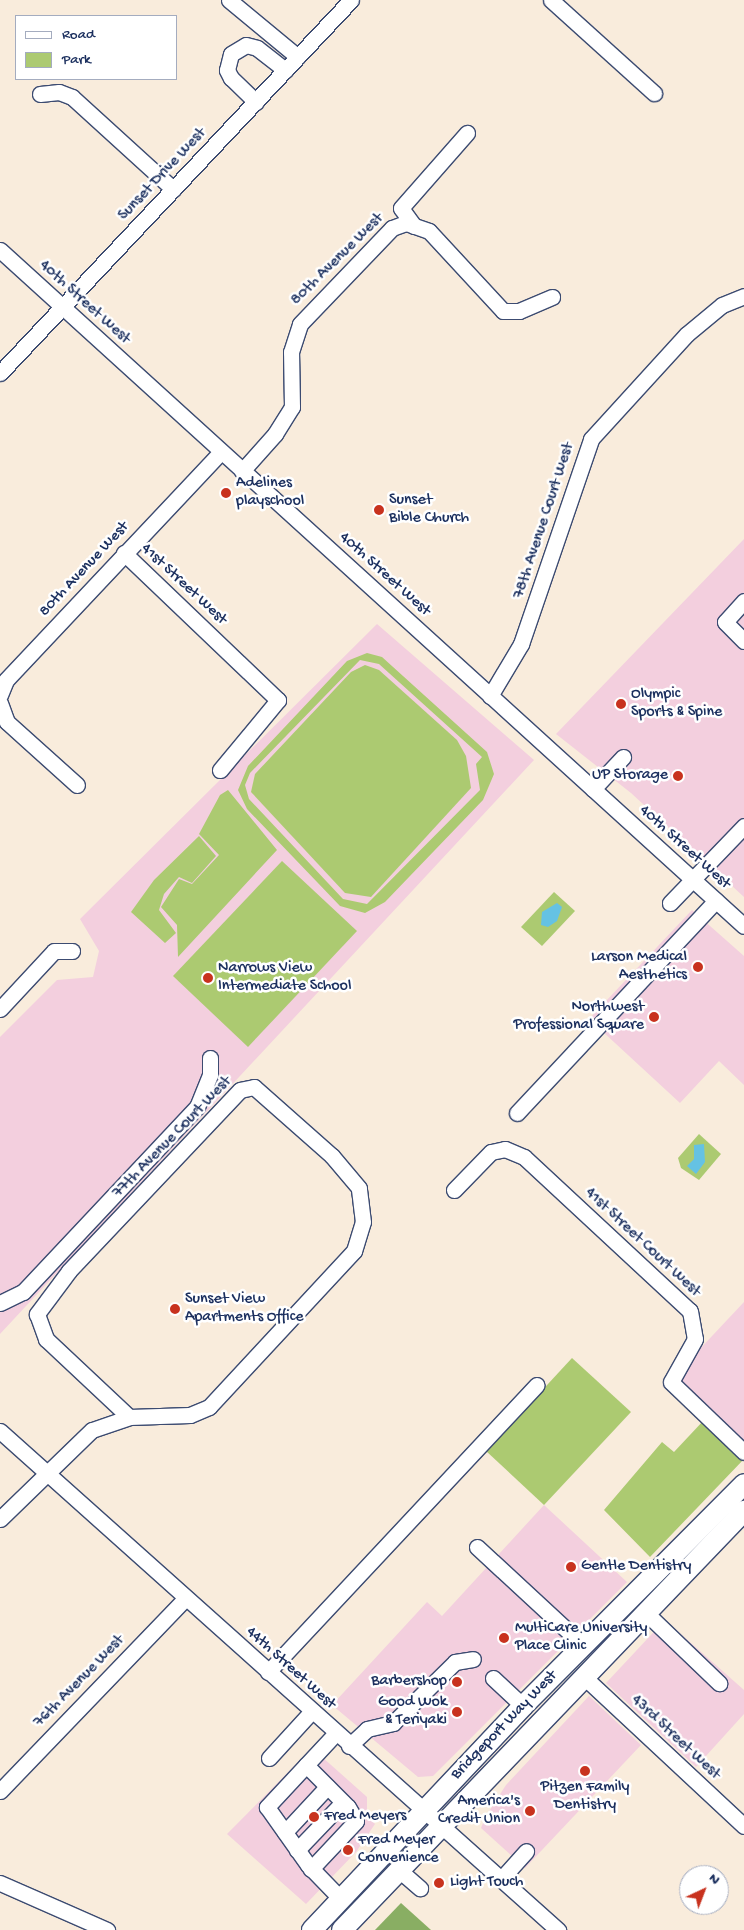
<!DOCTYPE html>
<style>
body{margin:0}
#map{position:relative;width:744px;height:1930px;overflow:hidden;background:#f9ecdc;font-family:"Gochi Hand",sans-serif}
div>[style]{position:absolute}
.built>*{inset:0;background:#f3cfde}
.green>*{inset:0;background:#acca71}
.forest>*{inset:0;background:#89ae63}
.water>*{inset:0;background:#65c2e3}
.roads{filter:drop-shadow(1px 0 #3c4b71) drop-shadow(-1px 0 #3c4b71) drop-shadow(0 1px #3c4b71) drop-shadow(0 -1px #3c4b71)}
.minor>*{height:15px;margin:-7.5px;padding:0 7.5px;transform-origin:7.5px;border-radius:7.5px;background:#fff}
.major>*{height:20px;margin:-10px;padding:0 10px;transform-origin:10px;border-radius:10px;background:#fff}
.dots>*{width:14px;height:14px;translate:-50% -50%;box-sizing:border-box;border:2px solid #fff;border-radius:50%}
span{translate:-50% -50%;white-space:nowrap;text-align:center;line-height:1.15;-webkit-text-stroke:5px #fff;paint-order:stroke}
.street-label{font-size:16px;color:#1b2f5e}
.poi-label{font-size:16px;color:#1b2f5e}
.left{translate:0 -50%;text-align:left}
.right{translate:-100% -50%;text-align:right}
.legend{position:absolute;left:15px;top:15px;width:162px;height:65px;box-sizing:border-box;background:#fff;border:1px solid #a4acbf;margin:0;padding:6px 9px;list-style:none;font-size:15px;color:#1b2f5e}
.legend li{display:flex;align-items:center;gap:10px;height:25px}
.legend b{width:25px;border:1px solid #a4acbf}
.north{position:absolute;left:679px;top:1865px;width:50px;height:50px;box-sizing:border-box;background:#fff;border:1px solid #a4acbf;border-radius:50%;rotate:43deg;font-size:14px;font-weight:700;line-height:20px;text-align:center;color:#1b2f5e}
.north::after{content:'';display:block;margin:auto;width:18px;height:22px;background:#c8321e;clip-path:polygon(50% 0,100% 100%,50% 72%,0 100%)}
</style>
<div id="map">
<div class="built">
<i style="clip-path:polygon(744px 539px,744px 897px,631px 793px,556px 734px)"></i>
<i style="clip-path:polygon(377px 624px,534px 760px,0 1334px,0 1037px,57px 980px,93px 977px,99px 951px,80px 919px)"></i>
<i style="clip-path:polygon(692px 910px,744px 956px,744px 1085px,719px 1061px,680px 1103px,589px 1019px)"></i>
<i style="clip-path:polygon(744px 1302px,744px 1458px,666px 1385px)"></i>
<i style="clip-path:polygon(544px 1505px,627px 1582px,433px 1776px,418px 1777px,332px 1705px,427px 1602px,442px 1616px)"></i>
<i style="clip-path:polygon(665px 1620px,744px 1690px,744px 1714px,696px 1767px,606px 1683px)"></i>
<i style="clip-path:polygon(589px 1696px,641px 1745px,525px 1868px,481px 1828px,486px 1816px,506px 1785px)"></i>
<i style="clip-path:polygon(312px 1748px,367px 1797px,367px 1816px,375px 1824px,356px 1852px,306px 1904px,227px 1834px)"></i>
</div>
<div class="green">
<i style="clip-path:polygon(evenodd,367px 653px,382px 657px,487px 752px,494px 774px,483px 800px,385px 902px,365px 913px,340px 906px,247px 809px,238px 790px,248px 766px,347px 661px,367px 653px,360px 660px,379px 664px,482px 757px,476px 764px,480px 790px,367px 904px,343px 899px,249px 799px,245px 785px,250px 773px,360px 660px)"></i>
<i style="clip-path:polygon(365px 665px,379px 670px,457px 740px,466px 756px,471px 788px,371px 897px,345px 893px,251px 792px,255px 774px,351px 672px)"></i>
<i style="clip-path:polygon(228px 790px,277px 850px,178px 957px,177px 925px,161px 907px,179px 879px,192px 884px,219px 855px,199px 834px,220px 795px)"></i>
<i style="clip-path:polygon(199px 836px,216px 856px,192px 883px,179px 877px,164px 894px,159px 910px,176px 933px,165px 943px,131px 912px,154px 880px)"></i>
<i style="clip-path:polygon(282px 861px,357px 931px,248px 1047px,173px 976px)"></i>
<i style="clip-path:polygon(554px 892px,575px 911px,542px 946px,521px 927px)"></i>
<i style="clip-path:polygon(699px 1134px,721px 1154px,699px 1180px,681px 1168px,678px 1158px)"></i>
<i style="clip-path:polygon(572px 1358px,631px 1412px,544px 1505px,486px 1451px)"></i>
<i style="clip-path:polygon(704px 1420px,744px 1459px,650px 1557px,604px 1510px,662px 1442px,674px 1452px)"></i>
</div>
<div class="forest">
<i style="clip-path:polygon(401px 1903px,431px 1930px,375px 1930px)"></i>
</div>
<div class="water">
<i style="clip-path:polygon(557px 903px,562px 907px,557px 921px,548px 927px,541px 925px,542px 912px)"></i>
<i style="clip-path:polygon(704px 1144px,705px 1162px,696px 1174px,687px 1166px,694px 1159px,694px 1145px)"></i>
</div>
<div class="roads">
<div class="minor">
<i style="left:229px;top:0;width:89px;rotate:39.6deg"></i>
<i style="left:551px;top:0;width:139px;rotate:42.1deg"></i>
<i style="left:40px;top:94px;width:19px;rotate:-6deg"></i>
<i style="left:59px;top:92px;width:14px;rotate:21deg"></i>
<i style="left:72px;top:97px;width:137px;rotate:42.3deg"></i>
<i style="left:256px;top:102px;width:35px;rotate:-136deg"></i>
<i style="left:231px;top:78px;width:9px;rotate:-117deg"></i>
<i style="left:227px;top:70px;width:16px;rotate:-76deg"></i>
<i style="left:231px;top:54px;width:17px;rotate:-31deg"></i>
<i style="left:246px;top:45px;width:11px;rotate:15deg"></i>
<i style="left:257px;top:48px;width:36px;rotate:38deg"></i>
<i style="left:414px;top:226px;width:22px;rotate:-126deg"></i>
<i style="left:401px;top:208px;width:100px;rotate:-48.7deg"></i>
<i style="left:0;top:250px;width:1005px;rotate:42.26deg"></i>
<i style="left:0;top:373px;width:512px;rotate:-46.74deg"></i>
<i style="left:242px;top:471px;width:50px;rotate:-48.3deg"></i>
<i style="left:275px;top:434px;width:32px;rotate:-58deg"></i>
<i style="left:292px;top:407px;width:55px;rotate:-91deg"></i>
<i style="left:291px;top:352px;width:29px;rotate:-72deg"></i>
<i style="left:300px;top:324px;width:133px;rotate:-46.2deg"></i>
<i style="left:392px;top:228px;width:15px;rotate:-20deg"></i>
<i style="left:406px;top:223px;width:24px;rotate:19deg"></i>
<i style="left:429px;top:231px;width:109px;rotate:47.2deg"></i>
<i style="left:503px;top:311px;width:16px"></i>
<i style="left:519px;top:311px;width:36px;rotate:-23deg"></i>
<i style="left:124px;top:553px;width:213px;rotate:43.7deg"></i>
<i style="left:278px;top:700px;width:91px;rotate:129.6deg"></i>
<i style="left:744px;top:601px;width:28px;rotate:132deg"></i>
<i style="left:725px;top:622px;width:27px;rotate:45deg"></i>
<i style="left:0;top:695px;width:16px;rotate:-68deg"></i>
<i style="left:6px;top:680px;width:313px;rotate:-46.7deg"></i>
<i style="left:490px;top:696px;width:61px;rotate:-59.2deg"></i>
<i style="left:521px;top:644px;width:217px;rotate:-71.1deg"></i>
<i style="left:591px;top:439px;width:142px;rotate:-47.6deg"></i>
<i style="left:687px;top:334px;width:45px;rotate:-39.6deg"></i>
<i style="left:722px;top:305px;width:24px;rotate:-22deg"></i>
<i style="left:0;top:703px;width:20px;rotate:70deg"></i>
<i style="left:7px;top:722px;width:94px;rotate:42deg"></i>
<i style="left:593px;top:789px;width:44px;rotate:-46.8deg"></i>
<i style="left:670px;top:903px;width:107px;rotate:-46.1deg"></i>
<i style="left:0;top:1009px;width:79px;rotate:-47deg"></i>
<i style="left:54px;top:951px;width:18px"></i>
<i style="left:517px;top:1113px;width:291px;rotate:-46.9deg"></i>
<i style="left:454px;top:1190px;width:53px;rotate:-45.8deg"></i>
<i style="left:491px;top:1152px;width:14px;rotate:-12deg"></i>
<i style="left:505px;top:1149px;width:21px;rotate:23deg"></i>
<i style="left:524px;top:1157px;width:226px;rotate:42.9deg"></i>
<i style="left:690px;top:1311px;width:28px;rotate:80deg"></i>
<i style="left:695px;top:1339px;width:49px;rotate:119.2deg"></i>
<i style="left:671px;top:1382px;width:101px;rotate:43.8deg"></i>
<i style="left:0;top:1303px;width:25px;rotate:-26deg"></i>
<i style="left:23px;top:1292px;width:254px;rotate:-46.8deg"></i>
<i style="left:197px;top:1107px;width:35px;rotate:-68deg"></i>
<i style="left:210px;top:1075px;width:17px;rotate:-90deg"></i>
<i style="left:0;top:1431px;width:749px;rotate:41.81deg"></i>
<i style="left:0;top:1519px;width:128px;rotate:-44.1deg"></i>
<i style="left:92px;top:1430px;width:39px;rotate:-19deg"></i>
<i style="left:129px;top:1417px;width:61px;rotate:-1.9deg"></i>
<i style="left:190px;top:1415px;width:21px;rotate:-23deg"></i>
<i style="left:209px;top:1407px;width:213px;rotate:-47.1deg"></i>
<i style="left:354px;top:1251px;width:30px;rotate:-73deg"></i>
<i style="left:363px;top:1222px;width:34px;rotate:-97deg"></i>
<i style="left:359px;top:1188px;width:42px;rotate:-130.2deg"></i>
<i style="left:332px;top:1156px;width:104px;rotate:-138.5deg"></i>
<i style="left:254px;top:1087px;width:14px;rotate:168deg"></i>
<i style="left:240px;top:1090px;width:249px;rotate:133.4deg"></i>
<i style="left:69px;top:1271px;width:54px;rotate:126.7deg"></i>
<i style="left:37px;top:1314px;width:27px;rotate:70deg"></i>
<i style="left:46px;top:1339px;width:114px;rotate:43.2deg"></i>
<i style="left:477px;top:1547px;width:144px;rotate:42.8deg"></i>
<i style="left:645px;top:1612px;width:103px;rotate:43.8deg"></i>
<i style="left:268px;top:1672px;width:393px;rotate:-46.9deg"></i>
<i style="left:583px;top:1676px;width:220px;rotate:43deg"></i>
<i style="left:493px;top:1678px;width:41px;rotate:43deg"></i>
<i style="left:335px;top:1734px;width:100px;rotate:133deg"></i>
<i style="left:267px;top:1807px;width:71px;rotate:54.7deg"></i>
<i style="left:308px;top:1865px;width:47px;rotate:45.9deg"></i>
<i style="left:349px;top:1746px;width:25px;rotate:-43deg"></i>
<i style="left:367px;top:1729px;width:27px;rotate:-13deg"></i>
<i style="left:393px;top:1723px;width:87px;rotate:-44.5deg"></i>
<i style="left:455px;top:1662px;width:18px;rotate:-9deg"></i>
<i style="left:269px;top:1758px;width:62px;rotate:-47.6deg"></i>
<i style="left:306px;top:1765px;width:59px;rotate:45deg"></i>
<i style="left:348px;top:1807px;width:16px;rotate:60deg"></i>
<i style="left:356px;top:1821px;width:66px;rotate:133.2deg"></i>
<i style="left:0;top:1791px;width:268px;rotate:-46.1deg"></i>
<i style="left:285px;top:1832px;width:62px;rotate:-47deg"></i>
<i style="left:297px;top:1850px;width:66px;rotate:-46.2deg"></i>
<i style="left:399px;top:1870px;width:28px;rotate:41deg"></i>
<i style="left:502px;top:1878px;width:36px;rotate:-48deg"></i>
<i style="left:0;top:1883px;width:117px;rotate:23.7deg"></i>
</div>
<div class="major">
<i style="left:312px;top:1930px;width:308px;rotate:-46.7deg"></i>
<i style="left:523px;top:1706px;width:313px;rotate:-45.1deg"></i>
<i style="left:342px;top:1930px;width:581px;rotate:-46.19deg"></i>
</div>
</div>
<div class="dots">
<i style="left:226px;top:493px;background:#c8321e"></i>
<i style="left:379px;top:510px;background:#c8321e"></i>
<i style="left:621px;top:704px;background:#c8321e"></i>
<i style="left:678px;top:776px;background:#c8321e"></i>
<i style="left:698px;top:967px;background:#c8321e"></i>
<i style="left:208px;top:978px;background:#c8321e"></i>
<i style="left:654px;top:1017px;background:#c8321e"></i>
<i style="left:175px;top:1309px;background:#c8321e"></i>
<i style="left:571px;top:1567px;background:#c8321e"></i>
<i style="left:504px;top:1638px;background:#c8321e"></i>
<i style="left:457px;top:1682px;background:#c8321e"></i>
<i style="left:457px;top:1712px;background:#c8321e"></i>
<i style="left:585px;top:1771px;background:#c8321e"></i>
<i style="left:530px;top:1811px;background:#c8321e"></i>
<i style="left:314px;top:1817px;background:#c8321e"></i>
<i style="left:348px;top:1850px;background:#c8321e"></i>
<i style="left:439px;top:1883px;background:#c8321e"></i>
</div>
<div class="street-label">
<span style="left:163px;top:175px;rotate:-47deg">Sunset Drive West</span>
<span style="left:338px;top:260px;rotate:-45deg">80th Avenue West</span>
<span style="left:84px;top:303px;rotate:42deg">40th Street West</span>
<span style="left:545px;top:521px;rotate:-72deg">78th Avenue Court West</span>
<span style="left:85px;top:570px;rotate:-47deg">80th Avenue West</span>
<span style="left:384px;top:575px;rotate:42deg">40th Street West</span>
<span style="left:183px;top:585px;rotate:43deg">41st Street West</span>
<span style="left:684px;top:848px;rotate:42deg">40th Street West</span>
<span style="left:173px;top:1138px;rotate:-46deg">77th Avenue Court West</span>
<span style="left:642px;top:1243px;rotate:43deg">41st Street Court West</span>
<span style="left:290px;top:1669px;rotate:42deg">44th Street West</span>
<span style="left:80px;top:1682px;rotate:-46deg">76th Avenue West</span>
<span style="left:505px;top:1726px;rotate:-46deg">Bridgeport Way West</span>
<span style="left:675px;top:1738px;rotate:43deg">43rd Street West</span>
</div>
<div class="poi-label">
<span class="left" style="left:236px;top:493px">Adelines<br>playschool</span>
<span class="left" style="left:389px;top:510px">Sunset<br>Bible Church</span>
<span class="left" style="left:631px;top:704px">Olympic<br>Sports &amp; Spine</span>
<span class="right" style="left:668px;top:776px">UP Storage</span>
<span class="right" style="left:687px;top:967px">Larson Medical<br>Aesthetics</span>
<span class="left" style="left:218px;top:978px">Narrows View<br>Intermediate School</span>
<span class="right" style="left:644px;top:1017px">Northwest<br>Professional Square</span>
<span class="left" style="left:185px;top:1309px">Sunset View<br>Apartments Office</span>
<span class="left" style="left:581px;top:1567px">Gentle Dentistry</span>
<span class="left" style="left:515px;top:1638px">MultiCare University<br>Place Clinic</span>
<span class="right" style="left:447px;top:1682px">Barbershop</span>
<span class="right" style="left:447px;top:1712px">Good Wok<br>&amp; Teriyaki</span>
<span style="left:585px;top:1797px">Pitzen Family<br>Dentistry</span>
<span class="right" style="left:520px;top:1811px">America's<br>Credit Union</span>
<span class="left" style="left:324px;top:1817px">Fred Meyers</span>
<span class="left" style="left:358px;top:1850px">Fred Meyer<br>Convenience</span>
<span class="left" style="left:450px;top:1883px">Light Touch</span>
</div>
<ul class="legend">
<li><b style="height:6px;background:#fff"></b>Road</li>
<li><b style="height:14px;background:#acca71"></b>Park</li>
</ul>
<div class="north">N</div>
</div>
